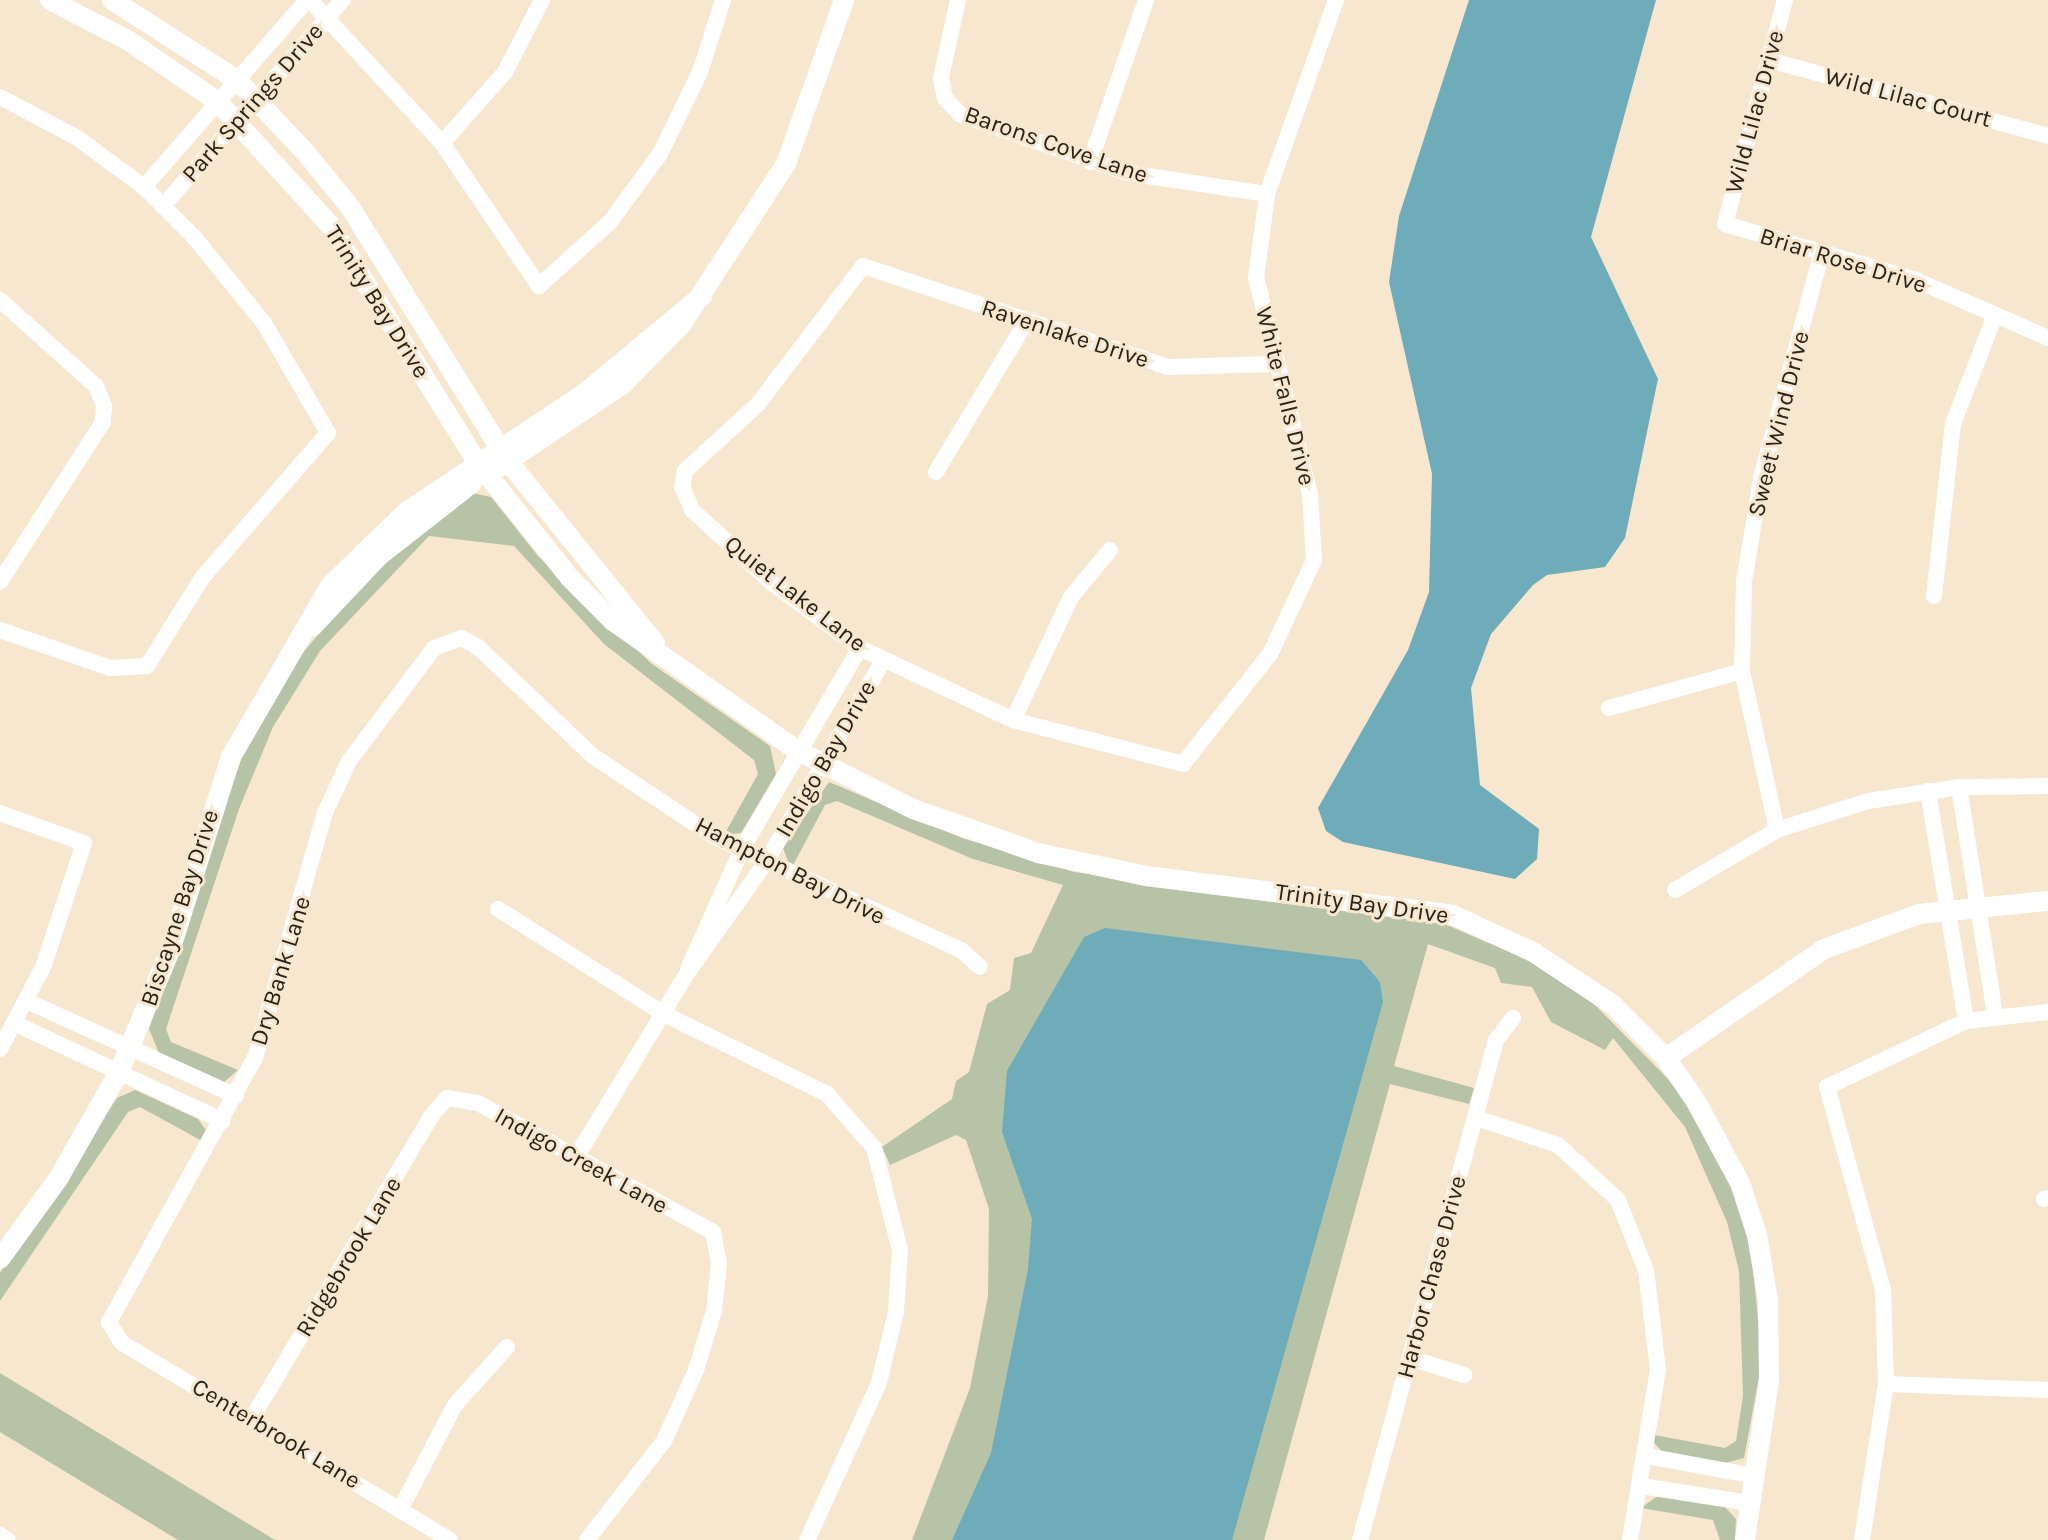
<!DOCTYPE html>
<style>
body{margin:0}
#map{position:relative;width:2048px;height:1540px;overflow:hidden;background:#f7e7cf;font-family:Karla,sans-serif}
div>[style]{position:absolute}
.green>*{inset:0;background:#b6c3a6}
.water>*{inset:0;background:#6eacb9}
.minor>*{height:16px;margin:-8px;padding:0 8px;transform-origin:8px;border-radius:8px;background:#fff}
.tertiary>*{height:20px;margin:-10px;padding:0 10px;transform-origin:10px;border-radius:10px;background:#fff}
span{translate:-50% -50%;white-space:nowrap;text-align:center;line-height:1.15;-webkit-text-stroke:6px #f7e7cf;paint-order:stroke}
.street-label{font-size:24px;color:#28231a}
</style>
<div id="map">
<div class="green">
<i style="clip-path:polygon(472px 493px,491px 497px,538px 556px,652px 664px,770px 746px,776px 774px,741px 833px,724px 835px,758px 774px,754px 760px,604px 644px,514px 546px,429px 536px,320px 651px,273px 727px,239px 809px,166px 1029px,171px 1042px,238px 1070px,224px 1082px,159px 1053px,149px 1029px,243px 754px,302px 654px,340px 608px,393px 552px)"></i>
<i style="clip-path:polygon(829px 782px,962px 838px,1074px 872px,1428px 917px,1545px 967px,1586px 996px,1677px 1088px,1734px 1193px,1751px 1248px,1762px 1361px,1744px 1458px,1725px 1463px,1663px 1452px,1654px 1443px,1654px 1435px,1725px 1448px,1736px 1441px,1743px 1396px,1739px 1271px,1727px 1222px,1685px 1127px,1613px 1038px,1605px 1050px,1551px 1022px,1532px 987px,1501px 983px,1495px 968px,1428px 944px,1394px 1066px,1474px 1088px,1469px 1104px,1390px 1084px,1264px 1540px,912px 1540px,970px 1388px,988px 1296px,989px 1209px,966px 1140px,956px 1135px,890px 1165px,882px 1147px,952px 1099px,956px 1081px,969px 1072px,987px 1004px,1010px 990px,1014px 958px,1031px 953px,1063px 885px,973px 859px,837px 801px,825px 805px,791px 869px,783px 848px)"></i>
<i style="clip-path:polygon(135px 1090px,198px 1119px,207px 1132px,204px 1142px,140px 1107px,128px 1112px,0 1301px,0 1273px,117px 1098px)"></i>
<i style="clip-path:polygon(0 1373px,275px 1540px,178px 1540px,0 1432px)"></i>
<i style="clip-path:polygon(1659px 1495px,1724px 1506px,1736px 1519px,1735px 1540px,1720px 1540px,1713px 1520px,1641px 1508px)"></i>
</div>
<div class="water">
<i style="clip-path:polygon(1469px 0,1656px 0,1591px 237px,1658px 379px,1625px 538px,1605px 567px,1547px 575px,1533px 585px,1491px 634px,1471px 688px,1480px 785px,1539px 829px,1537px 859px,1515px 879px,1343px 842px,1326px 831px,1318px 808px,1408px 650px,1429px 592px,1432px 474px,1389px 282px,1399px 216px)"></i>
<i style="clip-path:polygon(1105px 928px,1361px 960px,1380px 982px,1383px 1002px,1232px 1540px,952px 1540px,991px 1453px,1028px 1269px,1032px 1219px,1002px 1132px,1007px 1071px,1084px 937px)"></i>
</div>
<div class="minor">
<i style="left:310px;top:0;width:195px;rotate:47.3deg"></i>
<i style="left:442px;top:143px;width:173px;rotate:55.9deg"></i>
<i style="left:539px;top:286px;width:96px;rotate:-42deg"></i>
<i style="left:610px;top:222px;width:84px;rotate:-53.7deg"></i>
<i style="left:660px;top:154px;width:91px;rotate:-64deg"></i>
<i style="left:700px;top:72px;width:76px;rotate:-72.3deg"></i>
<i style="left:958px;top:0;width:80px;rotate:102.3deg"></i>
<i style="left:941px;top:78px;width:20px;rotate:79deg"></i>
<i style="left:945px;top:98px;width:23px;rotate:47deg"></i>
<i style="left:961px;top:115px;width:177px;rotate:19.2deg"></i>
<i style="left:1128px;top:173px;width:141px;rotate:8.6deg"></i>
<i style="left:1785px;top:0;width:232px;rotate:105deg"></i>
<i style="left:1725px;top:224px;width:199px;rotate:16.3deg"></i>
<i style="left:1916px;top:280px;width:144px;rotate:23.7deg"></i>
<i style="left:1769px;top:60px;width:289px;rotate:15.2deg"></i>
<i style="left:0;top:97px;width:86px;rotate:27.8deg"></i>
<i style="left:76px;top:137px;width:84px;rotate:36.3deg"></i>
<i style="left:144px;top:187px;width:71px;rotate:45deg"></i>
<i style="left:194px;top:237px;width:111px;rotate:50.9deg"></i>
<i style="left:264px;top:323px;width:127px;rotate:59.8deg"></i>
<i style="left:328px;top:433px;width:192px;rotate:131deg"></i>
<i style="left:202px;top:578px;width:104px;rotate:122deg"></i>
<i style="left:147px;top:666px;width:37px;rotate:177deg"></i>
<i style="left:110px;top:668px;width:116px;rotate:-160.9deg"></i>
<i style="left:442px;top:143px;width:95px;rotate:-48.4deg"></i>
<i style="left:505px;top:72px;width:81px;rotate:-62.8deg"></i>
<i style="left:1090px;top:162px;width:171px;rotate:-70.9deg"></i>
<i style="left:144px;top:187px;width:248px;rotate:-48.9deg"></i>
<i style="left:163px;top:206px;width:274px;rotate:-48.9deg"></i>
<i style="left:0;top:300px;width:129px;rotate:41.9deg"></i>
<i style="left:96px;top:386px;width:22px;rotate:68deg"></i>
<i style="left:104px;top:406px;width:16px;rotate:94deg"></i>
<i style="left:103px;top:422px;width:190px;rotate:122.8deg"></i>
<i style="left:936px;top:472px;width:175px;rotate:-59deg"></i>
<i style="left:1110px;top:550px;width:61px;rotate:129.7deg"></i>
<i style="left:1071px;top:597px;width:136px;rotate:115.2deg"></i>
<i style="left:1013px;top:720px;width:176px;rotate:14.5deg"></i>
<i style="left:1183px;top:764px;width:140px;rotate:-51.7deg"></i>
<i style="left:1270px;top:654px;width:104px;rotate:-64.9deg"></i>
<i style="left:1314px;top:560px;width:66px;rotate:-93.5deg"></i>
<i style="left:1310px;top:494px;width:223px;rotate:-104deg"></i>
<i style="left:1256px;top:278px;width:85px;rotate:-82.5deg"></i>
<i style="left:1267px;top:194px;width:206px;rotate:-70.4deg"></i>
<i style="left:1934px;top:596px;width:173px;rotate:-83.7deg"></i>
<i style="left:1953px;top:424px;width:114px;rotate:-68.9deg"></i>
<i style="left:1609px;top:708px;width:138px;rotate:-15.5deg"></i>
<i style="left:1013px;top:720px;width:169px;rotate:-154.8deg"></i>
<i style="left:860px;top:648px;width:109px;rotate:-143.5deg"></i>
<i style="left:772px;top:583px;width:108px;rotate:-137.6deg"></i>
<i style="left:692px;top:510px;width:25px;rotate:-113deg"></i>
<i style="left:682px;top:487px;width:16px;rotate:-79deg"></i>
<i style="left:685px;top:471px;width:99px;rotate:-42.5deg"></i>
<i style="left:758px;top:404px;width:173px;rotate:-52.7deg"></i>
<i style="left:863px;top:266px;width:322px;rotate:18.3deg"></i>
<i style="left:1169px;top:367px;width:104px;rotate:-1.7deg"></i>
<i style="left:1959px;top:787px;width:230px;rotate:81deg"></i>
<i style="left:1928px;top:791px;width:233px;rotate:80.6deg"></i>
<i style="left:0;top:813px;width:89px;rotate:19.7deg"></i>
<i style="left:84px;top:843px;width:128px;rotate:108.2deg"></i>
<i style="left:44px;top:965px;width:95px;rotate:117.6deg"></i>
<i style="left:1777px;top:830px;width:163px;rotate:-102.4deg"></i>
<i style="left:1742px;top:671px;width:89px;rotate:-88.7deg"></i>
<i style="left:1744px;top:582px;width:105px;rotate:-80.7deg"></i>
<i style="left:1761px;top:478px;width:231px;rotate:-74.9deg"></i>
<i style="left:1675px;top:890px;width:118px;rotate:-30.5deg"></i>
<i style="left:1777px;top:830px;width:96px;rotate:-17.7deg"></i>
<i style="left:1868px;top:801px;width:92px;rotate:-8.7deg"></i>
<i style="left:1959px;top:787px;width:89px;rotate:-0.6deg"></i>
<i style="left:498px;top:909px;width:196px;rotate:32.3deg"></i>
<i style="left:664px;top:1014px;width:182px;rotate:26.1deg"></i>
<i style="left:827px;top:1094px;width:72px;rotate:49deg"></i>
<i style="left:874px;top:1148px;width:105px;rotate:75.7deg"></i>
<i style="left:900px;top:1250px;width:62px;rotate:93.7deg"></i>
<i style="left:896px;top:1312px;width:73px;rotate:103.5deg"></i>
<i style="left:879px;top:1383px;width:173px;rotate:114.6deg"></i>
<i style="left:688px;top:969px;width:132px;rotate:-65.8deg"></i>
<i style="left:742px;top:849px;width:233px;rotate:-59.6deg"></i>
<i style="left:29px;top:1002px;width:227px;rotate:24.4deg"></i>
<i style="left:18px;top:1025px;width:226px;rotate:25.1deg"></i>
<i style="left:1476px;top:1118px;width:86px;rotate:18.2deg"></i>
<i style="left:1558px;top:1145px;width:81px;rotate:42.5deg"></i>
<i style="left:1618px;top:1200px;width:75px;rotate:68.2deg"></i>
<i style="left:1646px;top:1270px;width:100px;rotate:83.1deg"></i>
<i style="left:1658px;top:1369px;width:173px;rotate:99.3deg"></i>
<i style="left:575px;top:1159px;width:215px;rotate:-58.9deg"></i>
<i style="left:686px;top:975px;width:138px;rotate:-54.7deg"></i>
<i style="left:766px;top:862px;width:233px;rotate:-59.8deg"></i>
<i style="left:2044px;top:1199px;width:4px;rotate:-14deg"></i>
<i style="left:1410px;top:1358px;width:57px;rotate:17.5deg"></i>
<i style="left:1886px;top:1384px;width:162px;rotate:2.1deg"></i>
<i style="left:252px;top:1418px;width:351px;rotate:-59.3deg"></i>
<i style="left:431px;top:1116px;width:24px;rotate:-48deg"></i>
<i style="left:447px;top:1098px;width:31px;rotate:9deg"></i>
<i style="left:478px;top:1103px;width:268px;rotate:28.8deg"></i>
<i style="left:713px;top:1232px;width:32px;rotate:79deg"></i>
<i style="left:719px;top:1263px;width:48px;rotate:95.9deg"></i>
<i style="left:714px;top:1311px;width:62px;rotate:107deg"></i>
<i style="left:696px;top:1370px;width:78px;rotate:114.3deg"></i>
<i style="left:664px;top:1441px;width:125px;rotate:127.9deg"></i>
<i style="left:1647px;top:1456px;width:110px;rotate:10.5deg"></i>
<i style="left:1641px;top:1486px;width:110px;rotate:8.9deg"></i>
<i style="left:400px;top:1510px;width:119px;rotate:-62.4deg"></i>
<i style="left:455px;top:1405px;width:78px;rotate:-48.1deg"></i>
<i style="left:0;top:1535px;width:9px;rotate:32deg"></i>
<i style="left:450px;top:1540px;width:383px;rotate:-149deg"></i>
<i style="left:122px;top:1343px;width:25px;rotate:-122deg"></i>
<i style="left:109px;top:1322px;width:302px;rotate:-61.1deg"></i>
<i style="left:255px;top:1058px;width:255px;rotate:-74.1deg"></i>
<i style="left:325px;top:813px;width:57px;rotate:-65.2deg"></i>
<i style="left:349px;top:761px;width:141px;rotate:-53deg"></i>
<i style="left:434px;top:648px;width:29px;rotate:-20deg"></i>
<i style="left:461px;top:638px;width:19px;rotate:28deg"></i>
<i style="left:478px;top:647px;width:158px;rotate:43.5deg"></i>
<i style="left:593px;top:756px;width:146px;rotate:33.6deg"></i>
<i style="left:715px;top:837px;width:271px;rotate:24.7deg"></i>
<i style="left:961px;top:950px;width:25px;rotate:42deg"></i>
<i style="left:1360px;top:1540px;width:518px;rotate:-74.78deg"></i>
<i style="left:1496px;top:1040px;width:28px;rotate:-52deg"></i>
<i style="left:1862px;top:1540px;width:158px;rotate:-81.3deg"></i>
<i style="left:1886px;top:1384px;width:94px;rotate:-91.8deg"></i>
<i style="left:1883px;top:1290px;width:211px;rotate:-105.4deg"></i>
<i style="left:1827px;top:1087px;width:154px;rotate:-25.4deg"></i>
<i style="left:1966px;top:1021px;width:82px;rotate:-6.3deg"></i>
</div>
<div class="tertiary">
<i style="left:50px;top:0;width:89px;rotate:27.4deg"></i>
<i style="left:129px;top:41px;width:108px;rotate:34.4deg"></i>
<i style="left:218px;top:102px;width:165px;rotate:47.7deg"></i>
<i style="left:329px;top:224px;width:282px;rotate:58.1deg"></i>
<i style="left:478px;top:463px;width:147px;rotate:51.3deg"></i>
<i style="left:570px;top:578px;width:61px;rotate:45deg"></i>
<i style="left:613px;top:621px;width:226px;rotate:35.1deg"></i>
<i style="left:798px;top:751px;width:129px;rotate:26.8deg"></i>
<i style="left:913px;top:809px;width:133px;rotate:19.4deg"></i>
<i style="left:1038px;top:853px;width:110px;rotate:12deg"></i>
<i style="left:1146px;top:876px;width:309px;rotate:7.2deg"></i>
<i style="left:1453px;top:915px;width:88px;rotate:24.8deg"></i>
<i style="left:1533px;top:952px;width:95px;rotate:33.4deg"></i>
<i style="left:1612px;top:1004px;width:76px;rotate:45deg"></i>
<i style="left:1666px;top:1058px;width:55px;rotate:55.4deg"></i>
<i style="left:1697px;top:1103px;width:91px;rotate:61.7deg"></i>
<i style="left:1740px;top:1183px;width:55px;rotate:71.9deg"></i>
<i style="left:1757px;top:1235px;width:66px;rotate:80.4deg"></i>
<i style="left:1768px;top:1300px;width:81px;rotate:89.3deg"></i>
<i style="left:1769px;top:1381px;width:161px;rotate:98.6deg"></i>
<i style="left:112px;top:0;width:148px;rotate:32.6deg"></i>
<i style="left:237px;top:80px;width:100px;rotate:46.6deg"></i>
<i style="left:306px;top:153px;width:70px;rotate:50.8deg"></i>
<i style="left:350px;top:207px;width:299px;rotate:58.1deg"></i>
<i style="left:508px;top:461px;width:234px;rotate:51.1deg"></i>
<i style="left:499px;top:467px;width:149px;rotate:-33.8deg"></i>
<i style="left:623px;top:384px;width:83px;rotate:-45.5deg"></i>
<i style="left:681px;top:325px;width:192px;rotate:-56.9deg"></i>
<i style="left:786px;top:164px;width:174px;rotate:-70.5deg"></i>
<i style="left:312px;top:627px;width:98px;rotate:-46.7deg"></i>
<i style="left:379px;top:556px;width:118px;rotate:-38.1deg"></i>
<i style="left:1666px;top:1058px;width:192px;rotate:-34.6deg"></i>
<i style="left:1824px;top:949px;width:101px;rotate:-20.2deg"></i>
<i style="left:1919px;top:914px;width:130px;rotate:-5.8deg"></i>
<i style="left:0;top:1259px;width:99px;rotate:-54.1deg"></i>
<i style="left:58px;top:1179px;width:123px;rotate:-60.3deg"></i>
<i style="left:119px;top:1072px;width:134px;rotate:-67.2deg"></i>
<i style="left:171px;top:948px;width:200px;rotate:-72.6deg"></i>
<i style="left:231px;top:757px;width:198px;rotate:-59.9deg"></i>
<i style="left:330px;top:586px;width:106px;rotate:-44.2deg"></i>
<i style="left:406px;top:512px;width:215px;rotate:-33.6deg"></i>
<i style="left:585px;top:393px;width:153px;rotate:-39.7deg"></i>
</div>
<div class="street-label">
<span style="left:1908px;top:98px;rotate:15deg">Wild Lilac Court</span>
<span style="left:253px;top:103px;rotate:-49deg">Park Springs Drive</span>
<span style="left:1755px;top:112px;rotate:-75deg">Wild Lilac Drive</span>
<span style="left:1056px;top:145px;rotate:19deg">Barons Cove Lane</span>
<span style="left:1843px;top:261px;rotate:17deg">Briar Rose Drive</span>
<span style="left:377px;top:302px;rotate:58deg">Trinity Bay Drive</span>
<span style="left:1065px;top:334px;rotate:18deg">Ravenlake Drive</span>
<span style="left:1285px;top:396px;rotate:76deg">White Falls Drive</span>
<span style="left:1779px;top:424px;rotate:-76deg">Sweet Wind Drive</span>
<span style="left:795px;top:594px;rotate:38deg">Quiet Lake Lane</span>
<span style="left:826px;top:759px;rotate:-60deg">Indigo Bay Drive</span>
<span style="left:790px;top:871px;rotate:27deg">Hampton Bay Drive</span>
<span style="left:1362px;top:904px;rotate:8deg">Trinity Bay Drive</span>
<span style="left:180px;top:908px;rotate:-72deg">Biscayne Bay Drive</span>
<span style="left:281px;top:971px;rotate:-73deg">Dry Bank Lane</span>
<span style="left:581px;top:1161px;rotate:29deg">Indigo Creek Lane</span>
<span style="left:349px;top:1257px;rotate:-59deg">Ridgebrook Lane</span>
<span style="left:1432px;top:1277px;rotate:-75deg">Harbor Chase Drive</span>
<span style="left:276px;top:1434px;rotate:31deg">Centerbrook Lane</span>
</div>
</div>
